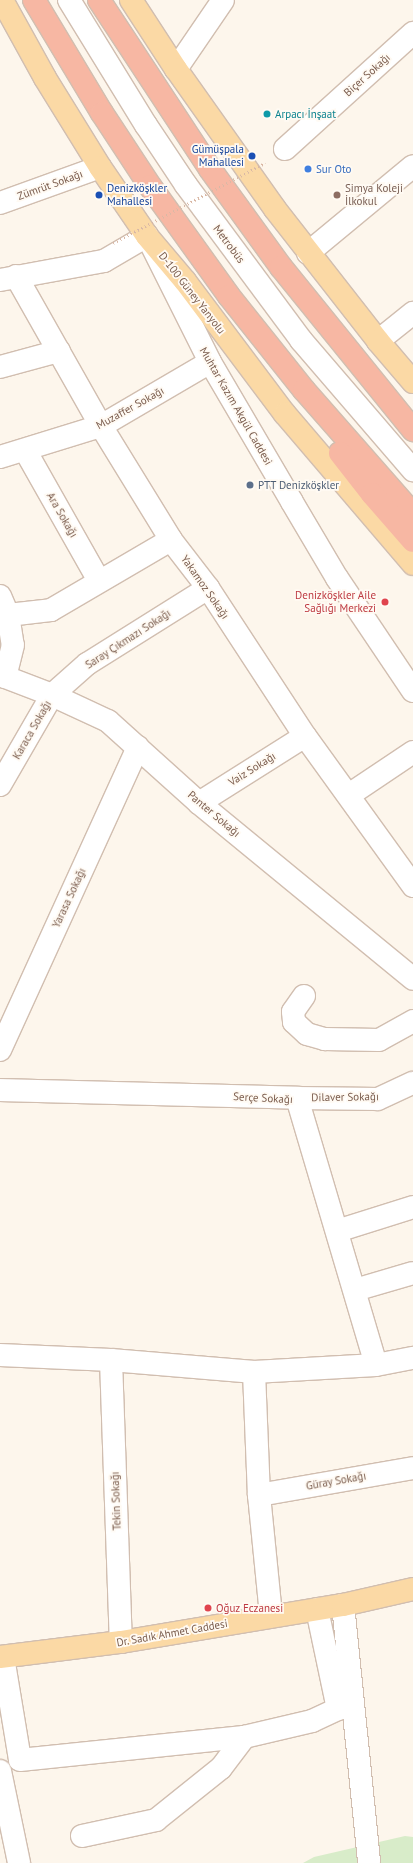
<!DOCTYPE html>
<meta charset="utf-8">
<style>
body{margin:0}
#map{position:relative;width:413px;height:1863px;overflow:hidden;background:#fdf6ec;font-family:"PT Sans",sans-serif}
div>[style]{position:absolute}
.green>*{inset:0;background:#d8ecc9}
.roads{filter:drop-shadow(1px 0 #d1beb0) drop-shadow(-1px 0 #d1beb0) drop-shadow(0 1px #d1beb0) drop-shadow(0 -1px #d1beb0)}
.minor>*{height:22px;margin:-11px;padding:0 11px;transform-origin:11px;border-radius:11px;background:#fff}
.major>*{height:22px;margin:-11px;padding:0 11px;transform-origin:11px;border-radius:11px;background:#fbd9a5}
.highway>*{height:22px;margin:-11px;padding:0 11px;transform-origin:11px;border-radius:11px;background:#f7b7a3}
.path-bridge>*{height:2.5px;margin-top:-1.25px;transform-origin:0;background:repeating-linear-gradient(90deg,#d9b8a5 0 1px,transparent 0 4px)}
.dots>*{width:11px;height:11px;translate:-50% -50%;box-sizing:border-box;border:2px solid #fffaf3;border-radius:50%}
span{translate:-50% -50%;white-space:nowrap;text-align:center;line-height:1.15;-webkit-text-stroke:3.5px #fffaf3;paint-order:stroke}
.street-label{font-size:11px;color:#7a5c4d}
.culture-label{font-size:11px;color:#0d838f}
.left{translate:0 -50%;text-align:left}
.transit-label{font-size:11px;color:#164399}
.right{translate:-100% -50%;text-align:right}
.shop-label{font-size:11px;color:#366cbe}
.education-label{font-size:11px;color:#785e54}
.service-label{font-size:11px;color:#4e5e75}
.health-label{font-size:11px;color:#be3a42}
</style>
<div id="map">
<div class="green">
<i style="clip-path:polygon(405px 1836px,413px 1837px,413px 1863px,303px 1863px,314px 1857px)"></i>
</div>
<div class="roads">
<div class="minor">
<i style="left:69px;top:0;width:147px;rotate:58.4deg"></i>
<i style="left:146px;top:125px;width:72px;rotate:56.3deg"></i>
<i style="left:186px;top:185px;width:193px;rotate:53.4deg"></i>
<i style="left:301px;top:340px;width:172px;rotate:49.3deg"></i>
<i style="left:176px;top:69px;width:83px;rotate:-55.7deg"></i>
<i style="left:285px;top:149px;width:173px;rotate:-42.2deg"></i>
<i style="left:0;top:203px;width:106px;rotate:-19.8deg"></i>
<i style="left:308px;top:253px;width:136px;rotate:-39.6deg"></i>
<i style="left:16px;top:276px;width:172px;rotate:60.5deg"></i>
<i style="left:101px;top:426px;width:134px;rotate:58.4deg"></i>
<i style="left:171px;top:540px;width:61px;rotate:52.4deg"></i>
<i style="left:208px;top:588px;width:177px;rotate:56.8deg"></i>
<i style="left:305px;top:736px;width:185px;rotate:54.2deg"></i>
<i style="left:0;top:280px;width:106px;rotate:-10.4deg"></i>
<i style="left:104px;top:261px;width:50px;rotate:-30.2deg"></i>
<i style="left:147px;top:236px;width:141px;rotate:63.4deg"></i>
<i style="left:210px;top:362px;width:162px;rotate:59.6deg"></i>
<i style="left:292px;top:502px;width:88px;rotate:59.4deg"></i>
<i style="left:337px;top:578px;width:136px;rotate:56.1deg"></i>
<i style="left:378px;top:341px;width:45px;rotate:-38.7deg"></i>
<i style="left:0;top:367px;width:61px;rotate:-15.2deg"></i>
<i style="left:25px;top:450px;width:150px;rotate:60.5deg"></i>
<i style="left:0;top:457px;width:106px;rotate:-17.1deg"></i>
<i style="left:101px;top:426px;width:126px;rotate:-30.4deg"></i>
<i style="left:0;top:596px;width:21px;rotate:67deg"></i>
<i style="left:8px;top:615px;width:30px;rotate:81deg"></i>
<i style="left:13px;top:645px;width:33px;rotate:104deg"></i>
<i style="left:0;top:614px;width:8px;rotate:7deg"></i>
<i style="left:8px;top:615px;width:43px;rotate:-6.6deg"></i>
<i style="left:51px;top:610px;width:139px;rotate:-30.3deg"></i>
<i style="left:0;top:675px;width:56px;rotate:21deg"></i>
<i style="left:52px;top:695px;width:62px;rotate:24.9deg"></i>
<i style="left:108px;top:721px;width:122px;rotate:42deg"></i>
<i style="left:199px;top:803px;width:277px;rotate:39.4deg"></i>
<i style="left:0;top:785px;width:104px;rotate:-60deg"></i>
<i style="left:52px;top:695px;width:47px;rotate:-41.5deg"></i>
<i style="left:87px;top:664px;width:143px;rotate:-32.1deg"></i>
<i style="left:349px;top:795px;width:77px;rotate:-33.9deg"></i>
<i style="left:199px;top:803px;width:125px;rotate:-32.3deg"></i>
<i style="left:304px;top:996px;width:19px;rotate:125deg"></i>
<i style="left:293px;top:1012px;width:10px;rotate:84deg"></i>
<i style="left:294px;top:1022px;width:18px;rotate:43deg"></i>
<i style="left:307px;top:1034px;width:19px;rotate:16deg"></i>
<i style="left:325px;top:1039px;width:54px;rotate:1.1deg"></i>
<i style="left:379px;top:1040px;width:39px;rotate:-29deg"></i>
<i style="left:0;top:1050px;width:333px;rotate:-65.5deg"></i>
<i style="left:0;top:1090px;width:297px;rotate:1.5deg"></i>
<i style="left:297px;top:1098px;width:278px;rotate:73.5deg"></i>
<i style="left:297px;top:1098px;width:81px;rotate:0.7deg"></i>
<i style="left:378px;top:1099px;width:38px;rotate:-25deg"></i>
<i style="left:337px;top:1231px;width:80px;rotate:-17.5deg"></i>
<i style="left:355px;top:1290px;width:60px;rotate:-16.3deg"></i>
<i style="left:0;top:1355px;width:111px;rotate:2.6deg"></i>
<i style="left:111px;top:1360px;width:144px;rotate:4.8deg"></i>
<i style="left:254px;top:1372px;width:122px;rotate:-3.3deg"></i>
<i style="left:376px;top:1365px;width:38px;rotate:-11deg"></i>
<i style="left:111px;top:1360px;width:282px;rotate:88deg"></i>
<i style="left:254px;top:1372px;width:123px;rotate:87.7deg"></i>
<i style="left:259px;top:1495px;width:122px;rotate:84.3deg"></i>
<i style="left:259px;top:1495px;width:156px;rotate:-9.9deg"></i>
<i style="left:343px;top:1605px;width:259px;rotate:84.2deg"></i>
<i style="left:3px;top:1657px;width:104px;rotate:80.6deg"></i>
<i style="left:20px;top:1760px;width:225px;rotate:-5.9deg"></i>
<i style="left:244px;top:1737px;width:70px;rotate:-13.2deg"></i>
<i style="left:312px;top:1721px;width:29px;rotate:-25deg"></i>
<i style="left:338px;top:1709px;width:102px;rotate:-101.9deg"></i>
<i style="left:0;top:1771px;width:94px;rotate:78.3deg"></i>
<i style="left:82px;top:1836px;width:76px;rotate:-12.2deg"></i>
<i style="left:156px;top:1820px;width:83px;rotate:-38.7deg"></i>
<i style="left:221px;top:1768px;width:39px;rotate:-53deg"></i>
</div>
<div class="major">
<i style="left:2px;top:0;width:89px;rotate:61.1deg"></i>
<i style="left:45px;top:78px;width:105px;rotate:58.3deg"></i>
<i style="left:100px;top:167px;width:83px;rotate:55.7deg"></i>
<i style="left:147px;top:236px;width:59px;rotate:49.8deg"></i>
<i style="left:185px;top:281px;width:166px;rotate:53.1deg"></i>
<i style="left:285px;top:414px;width:197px;rotate:49.5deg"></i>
<i style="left:131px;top:0;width:82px;rotate:56.9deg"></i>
<i style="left:176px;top:69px;width:171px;rotate:54.7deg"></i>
<i style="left:275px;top:209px;width:167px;rotate:52deg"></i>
<i style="left:378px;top:341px;width:54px;rotate:49.5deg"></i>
<i style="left:0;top:1657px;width:122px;rotate:-7.1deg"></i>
<i style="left:121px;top:1642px;width:225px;rotate:-9.5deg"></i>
<i style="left:343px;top:1605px;width:72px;rotate:-12.9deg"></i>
</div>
<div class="highway">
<i style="left:34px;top:0;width:132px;rotate:59deg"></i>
<i style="left:102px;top:113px;width:87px;rotate:56.7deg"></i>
<i style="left:150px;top:186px;width:135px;rotate:54.3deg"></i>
<i style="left:229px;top:296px;width:120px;rotate:51.4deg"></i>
<i style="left:304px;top:390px;width:165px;rotate:48.7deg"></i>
<i style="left:99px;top:0;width:202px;rotate:56.7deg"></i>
<i style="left:210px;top:169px;width:121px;rotate:54.1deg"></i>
<i style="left:281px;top:267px;width:210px;rotate:51deg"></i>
<i style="left:340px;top:453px;width:52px;rotate:52deg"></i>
<i style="left:372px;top:494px;width:62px;rotate:48.9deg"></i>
</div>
</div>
<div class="path-bridge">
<i style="left:113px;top:243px;width:172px;rotate:-27.8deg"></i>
</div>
<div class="dots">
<i style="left:267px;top:114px;background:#0f9aa8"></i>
<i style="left:252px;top:156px;background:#1a4fb4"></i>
<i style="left:308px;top:169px;background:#3f7fe0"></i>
<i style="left:99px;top:195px;background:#1a4fb4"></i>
<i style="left:337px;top:195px;background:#8d6e63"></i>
<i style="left:250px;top:485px;background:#5c6f8a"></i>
<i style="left:385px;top:602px;background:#e0444e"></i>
<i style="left:208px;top:1608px;background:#e0444e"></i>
</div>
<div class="street-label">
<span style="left:367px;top:75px;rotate:-42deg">Biçer Sokağı</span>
<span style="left:50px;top:185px;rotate:-20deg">Zümrüt Sokağı</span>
<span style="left:229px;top:244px;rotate:53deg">Metrobüs</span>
<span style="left:192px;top:293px;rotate:52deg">D-100 Güney Yanyolu</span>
<span style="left:236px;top:406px;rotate:60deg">Muhtar Kazım Akgül Caddesi</span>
<span style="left:130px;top:408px;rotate:-29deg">Muzaffer Sokağı</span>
<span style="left:62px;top:515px;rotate:60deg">Ara Sokağı</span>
<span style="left:205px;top:587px;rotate:55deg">Yakamoz Sokağı</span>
<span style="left:128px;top:639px;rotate:-33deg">Saray Çıkmazı Sokağı</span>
<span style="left:32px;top:730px;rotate:-60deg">Karaca Sokağı</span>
<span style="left:252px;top:769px;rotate:-32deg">Vaiz Sokağı</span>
<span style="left:214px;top:814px;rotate:40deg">Panter Sokağı</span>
<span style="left:69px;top:898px;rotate:-65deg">Yarasa Sokağı</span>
<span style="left:345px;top:1097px;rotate:-1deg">Dilaver Sokağı</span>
<span style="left:263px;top:1098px;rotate:3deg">Serçe Sokağı</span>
<span style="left:336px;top:1481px;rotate:-10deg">Güray Sokağı</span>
<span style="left:116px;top:1501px;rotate:-92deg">Tekin Sokağı</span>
<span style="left:172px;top:1633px;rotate:-10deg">Dr. Sadık Ahmet Caddesi</span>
</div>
<div class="culture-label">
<span class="left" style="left:275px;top:114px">Arpacı İnşaat</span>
</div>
<div class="transit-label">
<span class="right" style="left:244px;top:156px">Gümüşpala<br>Mahallesi</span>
<span class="left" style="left:107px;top:195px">Denizköşkler<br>Mahallesi</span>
</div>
<div class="shop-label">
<span class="left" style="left:316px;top:169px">Sur Oto</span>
</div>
<div class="education-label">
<span class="left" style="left:345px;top:195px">Simya Koleji<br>İlkokul</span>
</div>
<div class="service-label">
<span class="left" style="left:258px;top:485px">PTT Denizköşkler</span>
</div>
<div class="health-label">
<span class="right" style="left:376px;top:602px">Denizköşkler Aile<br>Sağlığı Merkezi</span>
<span class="left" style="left:216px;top:1608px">Oğuz Eczanesi</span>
</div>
</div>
